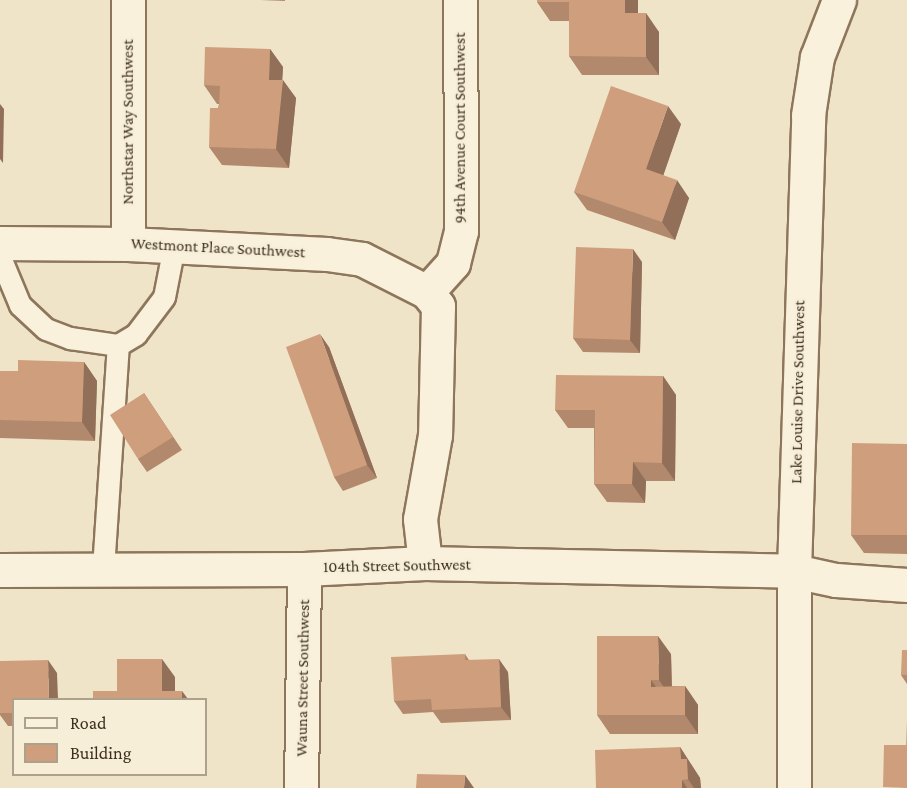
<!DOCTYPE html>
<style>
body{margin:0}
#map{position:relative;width:907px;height:788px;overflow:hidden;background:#f0e4c8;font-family:"Crimson Pro",serif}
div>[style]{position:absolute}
.roads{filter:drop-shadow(2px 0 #8d765c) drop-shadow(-2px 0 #8d765c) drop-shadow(0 2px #8d765c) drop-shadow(0 -2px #8d765c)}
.service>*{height:21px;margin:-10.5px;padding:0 10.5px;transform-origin:10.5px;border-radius:10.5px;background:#faf1dc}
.minor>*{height:33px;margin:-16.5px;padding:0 16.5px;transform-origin:16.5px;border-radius:16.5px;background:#faf1dc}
.tertiary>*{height:33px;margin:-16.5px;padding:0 16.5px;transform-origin:16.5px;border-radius:16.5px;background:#faf1dc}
.wall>*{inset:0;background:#b2896c}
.shaded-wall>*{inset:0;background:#916f58}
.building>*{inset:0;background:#cf9f7d}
span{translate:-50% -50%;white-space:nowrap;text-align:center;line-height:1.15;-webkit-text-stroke:4.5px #f7eed8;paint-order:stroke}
.street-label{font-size:16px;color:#3d2e20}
.legend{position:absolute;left:12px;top:698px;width:195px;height:78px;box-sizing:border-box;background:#f7eed8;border:2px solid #ada18e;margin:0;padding:8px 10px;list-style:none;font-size:18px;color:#3d2e20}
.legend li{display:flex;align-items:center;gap:12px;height:30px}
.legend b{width:30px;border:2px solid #ada18e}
</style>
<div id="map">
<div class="roads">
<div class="service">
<i style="left:0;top:257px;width:52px;rotate:67.4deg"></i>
<i style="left:20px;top:305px;width:35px;rotate:43deg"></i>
<i style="left:46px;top:329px;width:26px;rotate:21deg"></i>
<i style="left:70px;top:338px;width:49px;rotate:8.3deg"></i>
<i style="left:103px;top:569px;width:225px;rotate:-86.2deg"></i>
<i style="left:118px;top:345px;width:21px;rotate:-31deg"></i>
<i style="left:136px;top:334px;width:46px;rotate:-52.9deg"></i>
<i style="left:164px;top:297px;width:52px;rotate:-78.9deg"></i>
</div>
<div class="minor">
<i style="left:0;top:243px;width:128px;rotate:0.4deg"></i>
<i style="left:128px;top:244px;width:199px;rotate:2.9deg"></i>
<i style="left:327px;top:254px;width:35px;rotate:8deg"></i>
<i style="left:362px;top:259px;width:73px;rotate:26.9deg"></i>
<i style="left:427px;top:292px;width:18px;rotate:52deg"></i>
<i style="left:438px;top:306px;width:129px;rotate:91.3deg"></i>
<i style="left:435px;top:435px;width:85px;rotate:100.1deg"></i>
<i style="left:420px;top:519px;width:44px;rotate:83.5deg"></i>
<i style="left:128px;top:244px;width:244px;rotate:-90deg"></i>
<i style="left:427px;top:292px;width:39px;rotate:-48deg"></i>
<i style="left:453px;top:263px;width:33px;rotate:-76deg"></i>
<i style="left:461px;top:231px;width:231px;rotate:-90.2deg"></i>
<i style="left:794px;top:571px;width:43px;rotate:12.1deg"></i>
<i style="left:836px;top:580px;width:71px;rotate:4deg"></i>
<i style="left:301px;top:788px;width:219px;rotate:-89.2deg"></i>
</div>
<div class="tertiary">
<i style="left:0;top:570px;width:304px;rotate:-0.2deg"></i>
<i style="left:304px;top:569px;width:121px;rotate:-2.8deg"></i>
<i style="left:425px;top:563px;width:369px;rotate:1.2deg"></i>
<i style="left:794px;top:788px;width:217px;rotate:-90deg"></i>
<i style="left:794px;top:571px;width:456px;rotate:-88.2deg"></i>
<i style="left:808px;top:115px;width:59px;rotate:-81.2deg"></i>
<i style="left:817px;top:57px;width:61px;rotate:-68.9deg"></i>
</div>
</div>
<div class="wall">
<i style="clip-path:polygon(260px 0,285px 0,285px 1px)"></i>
<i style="clip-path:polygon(638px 0,638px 13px,659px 32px,659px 75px,582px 75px,569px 56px,569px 21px,550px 21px,537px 2px)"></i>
<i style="clip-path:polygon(270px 49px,283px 67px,282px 80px,296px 98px,289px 168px,222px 165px,209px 147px,219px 104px,217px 104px,204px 85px)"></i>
<i style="clip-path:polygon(681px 124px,663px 175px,689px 198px,675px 240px,587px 210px,574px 192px)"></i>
<i style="clip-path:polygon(642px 262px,640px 353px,583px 352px,573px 338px)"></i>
<i style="clip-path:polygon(329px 347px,377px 478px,343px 491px,334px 477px)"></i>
<i style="clip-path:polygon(84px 362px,97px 381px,95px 441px,0 438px,0 371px,18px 371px)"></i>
<i style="clip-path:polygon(663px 376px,676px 395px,675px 481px,646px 481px,645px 503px,607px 502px,594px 484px,594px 428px,568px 428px,555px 410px)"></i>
<i style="clip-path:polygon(144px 393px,182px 450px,147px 472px,138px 459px)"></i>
<i style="clip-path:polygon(907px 444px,907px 554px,864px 553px,851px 535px)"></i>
<i style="clip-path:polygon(907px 650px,907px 684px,901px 675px)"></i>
<i style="clip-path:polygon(465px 654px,469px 660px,508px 672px,511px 720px,441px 723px,433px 712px,403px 714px,394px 701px)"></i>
<i style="clip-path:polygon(671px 654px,672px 686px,685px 686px,698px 705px,698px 734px,610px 734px,597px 715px)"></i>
<i style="clip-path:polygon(0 661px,57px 673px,14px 699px,14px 726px,8px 726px,0 715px)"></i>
<i style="clip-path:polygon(680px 747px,700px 778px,701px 788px,596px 788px)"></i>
</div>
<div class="shaded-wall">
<i style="clip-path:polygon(625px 0,638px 0,638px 32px,625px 13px)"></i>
<i style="clip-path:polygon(646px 13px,659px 32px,659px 75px,646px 57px)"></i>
<i style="clip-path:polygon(270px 49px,283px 67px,282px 86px,283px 80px,296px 98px,289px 168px,276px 149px,269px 80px)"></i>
<i style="clip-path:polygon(0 104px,4px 109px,3px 163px,0 159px)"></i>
<i style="clip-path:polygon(668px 106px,681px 124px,659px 188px,646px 169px)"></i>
<i style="clip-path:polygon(677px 180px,689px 198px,675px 240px,662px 222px)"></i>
<i style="clip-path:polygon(633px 249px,642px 262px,640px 353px,630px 340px)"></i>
<i style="clip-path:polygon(320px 334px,329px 347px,377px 478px,367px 465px)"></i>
<i style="clip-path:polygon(84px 362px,97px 381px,95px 441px,82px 422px)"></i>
<i style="clip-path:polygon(663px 376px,676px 395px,675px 481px,662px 463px)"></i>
<i style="clip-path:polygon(633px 462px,646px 481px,645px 503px,632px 484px)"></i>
<i style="clip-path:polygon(658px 636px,671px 654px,672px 699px,659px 680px)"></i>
<i style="clip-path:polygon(162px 659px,175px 677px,175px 699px,162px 691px)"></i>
<i style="clip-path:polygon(499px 659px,508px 672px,511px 720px,501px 707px)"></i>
<i style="clip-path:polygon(48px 660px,57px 673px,58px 699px,49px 699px)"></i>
<i style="clip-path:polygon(651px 680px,664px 698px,651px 687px)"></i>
<i style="clip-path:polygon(685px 686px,698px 705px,698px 734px,685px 715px)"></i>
<i style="clip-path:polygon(182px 691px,188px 699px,182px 699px)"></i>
<i style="clip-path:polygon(680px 747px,700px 778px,701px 788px,694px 788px,688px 779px,681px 759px)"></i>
<i style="clip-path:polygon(465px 775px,474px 788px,464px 788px)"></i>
<i style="clip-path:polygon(682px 780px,687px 788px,682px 788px)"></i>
</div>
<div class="building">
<i style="clip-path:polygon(537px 0,625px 0,625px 13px,646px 13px,646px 57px,569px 56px,569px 2px,537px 2px)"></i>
<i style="clip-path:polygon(205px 47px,270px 49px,269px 80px,283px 80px,276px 149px,209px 147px,210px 108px,219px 108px,220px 86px,204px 85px)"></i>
<i style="clip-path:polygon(611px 86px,668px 106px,646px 169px,677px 180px,662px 222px,574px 192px)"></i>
<i style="clip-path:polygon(576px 247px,633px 249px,630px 340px,573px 338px)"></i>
<i style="clip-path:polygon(320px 334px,367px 465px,334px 477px,286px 347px)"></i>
<i style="clip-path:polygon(18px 360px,84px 362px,82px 422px,0 420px,0 371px,18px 371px)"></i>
<i style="clip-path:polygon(556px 375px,663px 376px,662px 463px,633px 462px,632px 484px,594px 484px,595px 410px,555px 410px)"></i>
<i style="clip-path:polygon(144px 393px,173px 437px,138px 459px,110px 415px)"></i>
<i style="clip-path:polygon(852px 443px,907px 444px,907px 535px,851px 535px)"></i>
<i style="clip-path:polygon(597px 636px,658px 636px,659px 680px,651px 680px,651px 687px,685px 686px,685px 715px,597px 715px)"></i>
<i style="clip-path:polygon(902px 650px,907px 650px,907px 675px,901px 675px)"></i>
<i style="clip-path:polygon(465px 654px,465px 660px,499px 659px,501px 707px,432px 710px,431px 699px,394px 701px,391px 657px)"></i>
<i style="clip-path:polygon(117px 659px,162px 659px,162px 691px,182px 691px,182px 699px,93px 699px,93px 691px,117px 691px)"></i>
<i style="clip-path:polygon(48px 660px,49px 699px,14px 699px,14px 713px,0 713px,0 661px)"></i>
<i style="clip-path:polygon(907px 721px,907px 788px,883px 787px,884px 745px,906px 745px)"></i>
<i style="clip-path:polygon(680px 747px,681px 759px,687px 759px,688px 779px,682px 780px,682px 788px,596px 788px,595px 750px)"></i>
<i style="clip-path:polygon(417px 774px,465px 775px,464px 788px,416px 788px)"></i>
</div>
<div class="street-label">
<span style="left:128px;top:122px;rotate:-90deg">Northstar Way Southwest</span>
<span style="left:460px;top:128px;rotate:-90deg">94th Avenue Court Southwest</span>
<span style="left:218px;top:248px;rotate:3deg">Westmont Place Southwest</span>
<span style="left:798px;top:392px;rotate:-89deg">Lake Louise Drive Southwest</span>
<span style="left:397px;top:566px;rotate:-1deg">104th Street Southwest</span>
<span style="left:303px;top:678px;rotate:-89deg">Wauna Street Southwest</span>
</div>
<ul class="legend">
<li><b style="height:8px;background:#faf1dc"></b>Road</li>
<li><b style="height:16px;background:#cf9f7d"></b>Building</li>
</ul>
</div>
